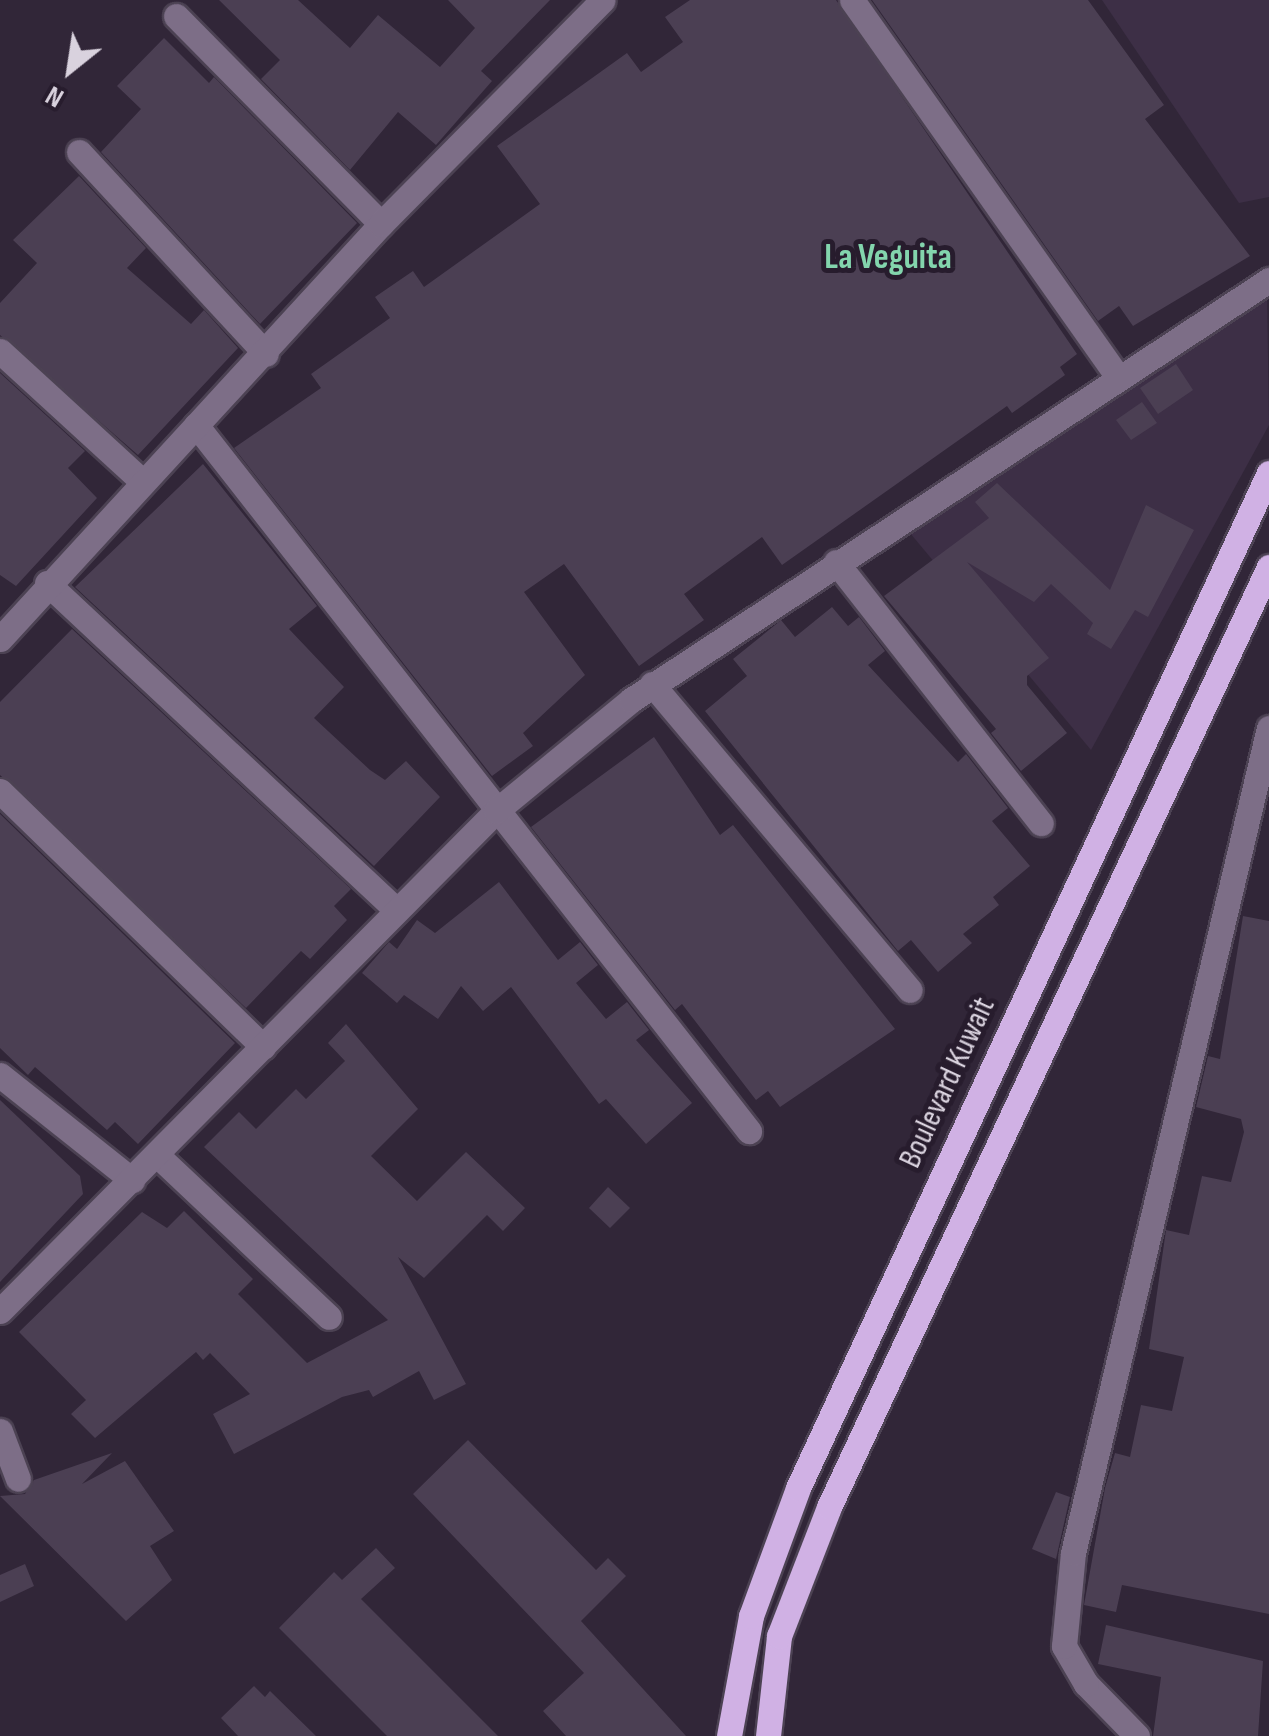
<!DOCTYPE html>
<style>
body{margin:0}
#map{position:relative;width:1269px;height:1736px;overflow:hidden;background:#312638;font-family:"Sofia Sans Condensed",sans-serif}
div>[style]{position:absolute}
.built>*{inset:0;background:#3d2f46}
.building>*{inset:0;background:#4b3f53}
.roads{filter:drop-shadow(2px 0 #4c4253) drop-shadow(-2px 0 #4c4253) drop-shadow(0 2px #4c4253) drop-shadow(0 -2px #4c4253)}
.minor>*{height:25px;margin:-12.5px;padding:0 12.5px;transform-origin:12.5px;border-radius:12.5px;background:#7d6e87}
.major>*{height:25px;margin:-12.5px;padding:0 12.5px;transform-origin:12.5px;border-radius:12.5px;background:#d0b1e4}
span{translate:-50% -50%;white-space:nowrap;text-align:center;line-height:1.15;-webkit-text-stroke:10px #271c2d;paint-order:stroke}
.street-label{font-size:32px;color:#d9d2de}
.neighbourhood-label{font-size:35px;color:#83d5ad;font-weight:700}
.north{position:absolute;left:20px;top:20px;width:100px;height:100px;-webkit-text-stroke:8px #271c2d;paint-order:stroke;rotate:210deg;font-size:28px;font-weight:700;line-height:40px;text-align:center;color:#d9d2de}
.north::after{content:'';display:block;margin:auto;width:35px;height:45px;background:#d9d2de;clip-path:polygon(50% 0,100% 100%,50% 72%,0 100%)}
</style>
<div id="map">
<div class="built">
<i style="clip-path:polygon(1102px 0,1269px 0,1269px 197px,1239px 203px)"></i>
<i style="clip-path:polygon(1267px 292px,1269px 425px,1091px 750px,910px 533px)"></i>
</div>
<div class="building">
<i style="clip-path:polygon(219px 0,298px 0,350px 48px,378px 15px,440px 67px,475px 28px,448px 0,550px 0,481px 71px,492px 81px,436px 145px,398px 112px,350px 170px,261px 79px,280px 60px)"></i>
<i style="clip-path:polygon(690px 0,836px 0,1077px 354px,1060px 367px,1065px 375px,1012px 413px,1007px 406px,782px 565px,762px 537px,684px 594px,704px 620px,639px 666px,564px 564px,524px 592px,585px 675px,523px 733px,533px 746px,492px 776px,234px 448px,321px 388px,311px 374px,390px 318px,375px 297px,413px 271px,424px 287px,540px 204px,497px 146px,627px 53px,641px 72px,683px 42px,665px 17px)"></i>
<i style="clip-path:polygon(872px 0,1088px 0,1164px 105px,1145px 119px,1250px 256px,1133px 326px,1119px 306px,1098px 321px)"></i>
<i style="clip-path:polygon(164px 38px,209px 83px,214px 77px,357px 223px,260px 324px,101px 152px,141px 109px,117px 86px)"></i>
<i style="clip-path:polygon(79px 176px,146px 248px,127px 268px,191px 324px,204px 310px,238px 348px,138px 455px,0 335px,0 303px,37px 263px,13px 240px)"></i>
<i style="clip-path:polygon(1176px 364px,1193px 390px,1158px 414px,1140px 388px)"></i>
<i style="clip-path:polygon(0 373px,85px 451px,68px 468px,97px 498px,16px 586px,0 575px)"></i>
<i style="clip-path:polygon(1142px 402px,1157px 423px,1131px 440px,1116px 420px)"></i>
<i style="clip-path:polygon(203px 464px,317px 606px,289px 629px,344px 687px,314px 718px,370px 770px,385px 780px,406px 761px,440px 797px,374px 866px,75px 587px)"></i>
<i style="clip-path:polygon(997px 483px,1110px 590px,1146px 505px,1194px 530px,1148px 617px,1135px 610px,1111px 649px,1087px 634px,1093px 623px,1051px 584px,1034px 602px,967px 562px,1049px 658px,1027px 676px,1027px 685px,1067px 733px,1021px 771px,991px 733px,996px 729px,884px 596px,989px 518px,975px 502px)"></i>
<i style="clip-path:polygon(832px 607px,848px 626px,859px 617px,885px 651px,868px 665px,958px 762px,966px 754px,1008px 808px,992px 821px,1030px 866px,993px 897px,999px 905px,963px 934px,972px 943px,938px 972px,911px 940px,898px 951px,705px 711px,747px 676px,733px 659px,775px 625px,781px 620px,795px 637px)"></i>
<i style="clip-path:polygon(72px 629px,351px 889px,334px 906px,347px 920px,310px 959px,301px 951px,246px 1008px,0 775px,0 702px)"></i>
<i style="clip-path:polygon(654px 737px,720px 835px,733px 825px,895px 1029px,780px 1107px,768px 1091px,756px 1100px,682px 1004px,675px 1010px,531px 827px)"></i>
<i style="clip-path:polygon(0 814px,235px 1043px,138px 1144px,115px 1122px,107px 1130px,35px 1067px,28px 1075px,0 1048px)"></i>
<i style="clip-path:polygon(499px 882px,558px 960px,580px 942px,598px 965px,576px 983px,606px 1019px,627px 1002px,649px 1030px,636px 1040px,692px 1103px,646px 1144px,606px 1099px,599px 1104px,511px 987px,483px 1011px,461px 986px,438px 1019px,404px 995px,397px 1003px,362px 973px,389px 942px,397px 949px,417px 920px,435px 933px)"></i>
<i style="clip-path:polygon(1243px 916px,1269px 921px,1269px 1614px,1122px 1585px,1116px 1612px,1084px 1605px,1105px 1488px,1115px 1453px,1130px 1457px,1141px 1405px,1172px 1411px,1184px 1357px,1149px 1349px,1166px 1230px,1189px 1235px,1202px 1176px,1231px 1182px,1244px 1132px,1241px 1119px,1196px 1107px,1208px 1056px,1220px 1059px)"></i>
<i style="clip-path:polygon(346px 1024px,418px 1109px,371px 1156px,417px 1201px,466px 1152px,525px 1208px,503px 1231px,487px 1215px,424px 1278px,398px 1257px,466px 1384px,434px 1400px,419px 1371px,373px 1397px,369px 1390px,342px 1397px,234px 1454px,213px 1414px,250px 1394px,210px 1353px,203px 1360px,196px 1352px,95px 1438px,71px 1414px,86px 1400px,19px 1332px,142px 1212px,167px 1228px,184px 1211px,253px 1279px,238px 1294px,307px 1363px,388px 1320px,204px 1147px,239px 1112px,256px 1129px,296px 1089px,306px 1099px,345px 1061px,328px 1043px)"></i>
<i style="clip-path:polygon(0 1100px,80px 1176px,83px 1194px,0 1282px)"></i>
<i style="clip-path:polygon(608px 1187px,630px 1208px,610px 1228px,589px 1208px)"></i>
<i style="clip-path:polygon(468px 1440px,596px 1570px,608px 1558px,626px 1576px,581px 1621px,686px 1736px,566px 1736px,543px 1711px,584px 1673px,413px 1494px)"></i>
<i style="clip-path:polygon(112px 1453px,82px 1484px,125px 1461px,174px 1531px,150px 1546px,172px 1580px,126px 1621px,0 1496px,25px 1494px,34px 1480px)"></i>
<i style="clip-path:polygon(1056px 1492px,1070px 1497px,1056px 1559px,1032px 1549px)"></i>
<i style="clip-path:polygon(376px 1548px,395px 1568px,361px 1599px,498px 1736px,387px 1736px,279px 1628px,334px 1572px,342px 1580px)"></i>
<i style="clip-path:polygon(25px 1564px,34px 1586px,0 1602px,0 1575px)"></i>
<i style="clip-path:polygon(1106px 1625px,1263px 1661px,1258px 1736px,1153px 1736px,1161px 1677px,1098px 1664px)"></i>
<i style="clip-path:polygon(254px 1686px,265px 1697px,270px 1691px,316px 1736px,238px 1736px,221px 1718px)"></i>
</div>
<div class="roads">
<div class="minor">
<i style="left:852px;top:0;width:460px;rotate:54.8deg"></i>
<i style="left:176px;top:16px;width:292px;rotate:45.4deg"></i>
<i style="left:79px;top:152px;width:275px;rotate:47.2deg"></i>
<i style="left:0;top:351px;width:191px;rotate:42.5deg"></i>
<i style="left:196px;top:425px;width:897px;rotate:51.93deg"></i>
<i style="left:836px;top:562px;width:332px;rotate:51.9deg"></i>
<i style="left:47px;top:583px;width:479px;rotate:43.1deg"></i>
<i style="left:0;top:639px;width:563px;rotate:-47.45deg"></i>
<i style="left:381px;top:224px;width:315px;rotate:-45.3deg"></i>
<i style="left:652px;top:684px;width:400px;rotate:49.9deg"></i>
<i style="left:0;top:791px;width:367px;rotate:44.2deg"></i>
<i style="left:0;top:1075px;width:169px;rotate:38.5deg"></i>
<i style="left:157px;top:1155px;width:236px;rotate:43.3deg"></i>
<i style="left:0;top:1311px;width:704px;rotate:-45.23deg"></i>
<i style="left:496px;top:811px;width:175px;rotate:-39.4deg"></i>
<i style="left:631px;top:700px;width:764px;rotate:-33.36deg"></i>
<i style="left:0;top:1431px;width:51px;rotate:69.4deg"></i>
<i style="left:1137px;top:1736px;width:73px;rotate:-134.4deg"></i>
<i style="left:1086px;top:1684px;width:44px;rotate:-120.1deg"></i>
<i style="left:1064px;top:1646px;width:93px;rotate:-84.5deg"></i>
<i style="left:1073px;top:1553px;width:848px;rotate:-76.64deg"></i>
</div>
<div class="major">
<i style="left:729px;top:1736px;width:122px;rotate:-79.6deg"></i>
<i style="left:751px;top:1616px;width:136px;rotate:-69.8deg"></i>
<i style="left:798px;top:1488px;width:1119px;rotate:-65.11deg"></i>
<i style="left:768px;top:1736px;width:101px;rotate:-83.7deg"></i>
<i style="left:779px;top:1636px;width:138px;rotate:-68.8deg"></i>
<i style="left:829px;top:1507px;width:1038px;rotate:-64.92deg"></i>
</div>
</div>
<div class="street-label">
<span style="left:948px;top:1083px;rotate:-65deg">Boulevard Kuwait</span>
</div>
<div class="neighbourhood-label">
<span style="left:888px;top:258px">La Veguita</span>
</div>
<div class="north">N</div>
</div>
